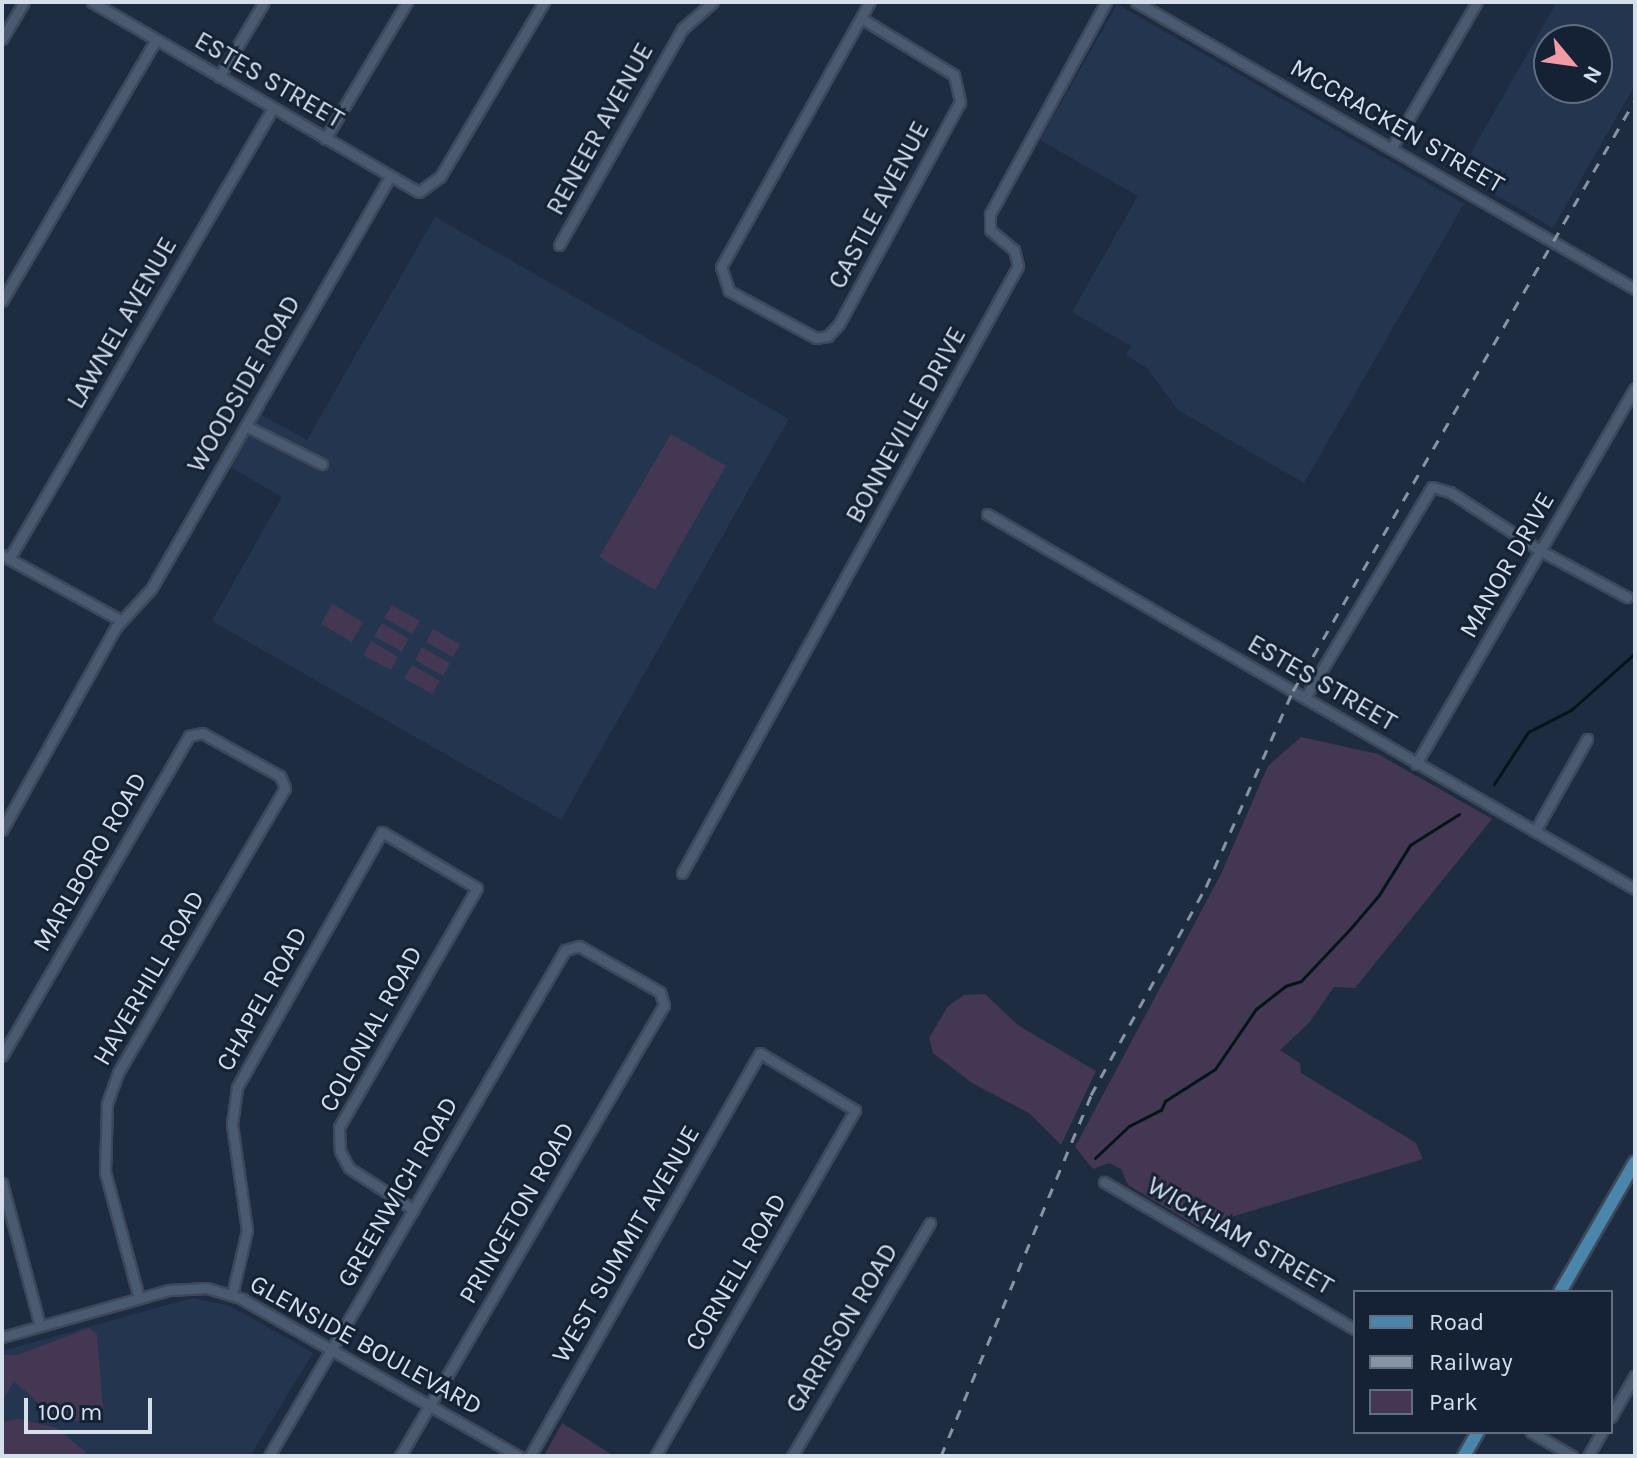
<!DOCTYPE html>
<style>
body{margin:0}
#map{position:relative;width:1637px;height:1458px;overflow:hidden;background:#1e2c41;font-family:Karla,sans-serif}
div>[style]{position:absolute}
.built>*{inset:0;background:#23354f}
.green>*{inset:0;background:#433753}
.stream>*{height:3px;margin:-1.5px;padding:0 1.5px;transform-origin:1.5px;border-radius:1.5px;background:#02161a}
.roads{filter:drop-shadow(2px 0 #3d495a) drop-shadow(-2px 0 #3d495a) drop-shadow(0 2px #3d495a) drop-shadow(0 -2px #3d495a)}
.minor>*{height:9px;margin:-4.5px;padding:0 4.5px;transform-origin:4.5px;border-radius:4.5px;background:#4a5a70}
.major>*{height:12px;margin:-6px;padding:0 6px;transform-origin:6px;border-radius:6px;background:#4a86ab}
.rail>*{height:3px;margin-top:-1.5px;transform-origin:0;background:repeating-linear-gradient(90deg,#8894a4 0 10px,transparent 0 20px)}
span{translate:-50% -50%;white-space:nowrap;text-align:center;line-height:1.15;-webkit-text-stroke:6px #152236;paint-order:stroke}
.street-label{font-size:26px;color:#d5dfec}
.frame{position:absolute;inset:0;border:4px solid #d5dfec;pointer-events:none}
.legend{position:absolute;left:1353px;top:1290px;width:260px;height:144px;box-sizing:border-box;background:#152236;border:2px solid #626e7f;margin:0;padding:10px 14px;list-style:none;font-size:24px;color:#d5dfec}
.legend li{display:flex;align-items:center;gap:16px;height:40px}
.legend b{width:40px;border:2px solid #626e7f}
.north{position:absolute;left:1533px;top:24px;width:80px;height:80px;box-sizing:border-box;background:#152236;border:2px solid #626e7f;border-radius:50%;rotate:119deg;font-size:22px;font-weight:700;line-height:32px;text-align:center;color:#d5dfec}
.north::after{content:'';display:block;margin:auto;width:28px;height:36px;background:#f49aa5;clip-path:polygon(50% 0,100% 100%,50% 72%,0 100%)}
.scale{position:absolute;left:24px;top:1398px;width:128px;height:36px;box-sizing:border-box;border:4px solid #d5dfec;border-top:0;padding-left:10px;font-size:24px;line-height:28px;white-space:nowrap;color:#d5dfec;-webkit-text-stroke:6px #152236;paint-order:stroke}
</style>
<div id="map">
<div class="built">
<i style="clip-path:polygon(evenodd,1557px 2px,1635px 2px,1635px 85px,1553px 228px,1459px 174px,1557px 2px,1549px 40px,1597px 40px,1597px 88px,1549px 88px,1549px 40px)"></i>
<i style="clip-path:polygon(1117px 4px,1464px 204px,1304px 483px,1178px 410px,1147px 368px,1126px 355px,1131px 346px,1072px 312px,1138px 196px,1040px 140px)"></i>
<i style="clip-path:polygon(435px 217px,789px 419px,561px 820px,212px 621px,282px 497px,228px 466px,258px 413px,307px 440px)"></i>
<i style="clip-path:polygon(192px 1298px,230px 1306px,313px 1353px,250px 1456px,2px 1456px,2px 1351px)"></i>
</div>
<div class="green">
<i style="clip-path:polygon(671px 434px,726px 466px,655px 590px,599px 557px)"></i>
<i style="clip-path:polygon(332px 604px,363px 622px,352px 642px,321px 624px)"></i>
<i style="clip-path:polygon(392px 605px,420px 621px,412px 634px,384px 618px)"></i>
<i style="clip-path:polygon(382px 623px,409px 639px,402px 652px,374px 636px)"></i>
<i style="clip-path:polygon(433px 629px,460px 644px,453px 657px,426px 642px)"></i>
<i style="clip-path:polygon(371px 641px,398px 657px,391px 670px,363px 655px)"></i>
<i style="clip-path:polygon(422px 647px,450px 663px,443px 676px,415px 660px)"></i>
<i style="clip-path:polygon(412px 665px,440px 681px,432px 694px,404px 678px)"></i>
<i style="clip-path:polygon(1301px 737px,1378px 754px,1492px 819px,1355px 988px,1334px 987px,1309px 1023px,1280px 1050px,1300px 1063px,1301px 1073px,1416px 1143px,1423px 1159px,1198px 1227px,1128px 1185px,1121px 1169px,1109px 1163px,1093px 1169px,1075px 1147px,1221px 874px,1268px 766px)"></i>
<i style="clip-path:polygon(985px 994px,1019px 1026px,1096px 1071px,1061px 1145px,1029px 1113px,972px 1083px,933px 1053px,929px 1038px,948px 1006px,964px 995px)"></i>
<i style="clip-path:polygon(89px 1328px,97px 1334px,104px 1419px,78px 1421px,49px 1413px,14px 1381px,2px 1402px,2px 1355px,17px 1355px)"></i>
<i style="clip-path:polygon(19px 1419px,57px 1428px,90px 1456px,2px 1456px,2px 1422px)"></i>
<i style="clip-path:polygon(562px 1423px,614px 1456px,544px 1456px)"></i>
</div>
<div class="stream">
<i style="left:1494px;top:784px;width:62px;rotate:-56.8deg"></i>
<i style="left:1528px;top:732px;width:48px;rotate:-27.1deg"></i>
<i style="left:1571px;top:710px;width:86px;rotate:-41.7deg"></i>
<i style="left:1095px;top:1158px;width:47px;rotate:-43.3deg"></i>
<i style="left:1129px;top:1126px;width:36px;rotate:-27deg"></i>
<i style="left:1161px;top:1110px;width:10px;rotate:-66deg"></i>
<i style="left:1165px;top:1101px;width:59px;rotate:-32.6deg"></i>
<i style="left:1215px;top:1069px;width:73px;rotate:-55.7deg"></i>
<i style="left:1256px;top:1009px;width:37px;rotate:-38deg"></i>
<i style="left:1285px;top:986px;width:17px;rotate:-17deg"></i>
<i style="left:1301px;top:981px;width:71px;rotate:-46.7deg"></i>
<i style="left:1350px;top:929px;width:45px;rotate:-49.5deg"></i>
<i style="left:1379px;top:895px;width:59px;rotate:-58.2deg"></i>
<i style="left:1410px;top:845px;width:58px;rotate:-32.3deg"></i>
</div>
<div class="roads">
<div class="minor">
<i style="left:92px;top:2px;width:378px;rotate:30.2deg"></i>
<i style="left:419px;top:192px;width:26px;rotate:-36deg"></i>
<i style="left:440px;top:177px;width:204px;rotate:-59.3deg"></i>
<i style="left:1136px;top:2px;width:576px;rotate:29.91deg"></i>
<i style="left:861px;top:18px;width:109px;rotate:31.5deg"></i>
<i style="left:954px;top:75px;width:28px;rotate:77deg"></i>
<i style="left:960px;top:102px;width:253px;rotate:118.6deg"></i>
<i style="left:839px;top:324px;width:16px;rotate:133deg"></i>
<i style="left:828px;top:336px;width:12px;rotate:171deg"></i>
<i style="left:816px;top:338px;width:99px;rotate:-151.6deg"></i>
<i style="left:729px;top:291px;width:25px;rotate:-108deg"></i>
<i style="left:721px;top:267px;width:304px;rotate:-60.7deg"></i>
<i style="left:2px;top:39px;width:43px;rotate:-59.3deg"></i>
<i style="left:219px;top:77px;width:87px;rotate:-59deg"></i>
<i style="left:325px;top:139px;width:160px;rotate:-59.1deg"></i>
<i style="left:1391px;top:149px;width:170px;rotate:-59.7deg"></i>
<i style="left:559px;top:245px;width:249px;rotate:-60.3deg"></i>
<i style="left:682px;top:29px;width:41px;rotate:-41.1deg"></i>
<i style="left:2px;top:301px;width:303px;rotate:-59.5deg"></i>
<i style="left:246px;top:426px;width:85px;rotate:26.6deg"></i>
<i style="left:987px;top:514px;width:749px;rotate:30.06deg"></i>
<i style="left:2px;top:555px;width:135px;rotate:28.8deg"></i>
<i style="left:9px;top:559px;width:523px;rotate:-59.66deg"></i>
<i style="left:1305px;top:698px;width:246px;rotate:-59deg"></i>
<i style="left:1432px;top:487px;width:19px;rotate:16deg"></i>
<i style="left:1450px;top:492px;width:108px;rotate:33deg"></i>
<i style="left:1541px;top:551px;width:98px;rotate:28.1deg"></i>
<i style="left:1416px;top:764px;width:435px;rotate:-59.8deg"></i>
<i style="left:2px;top:830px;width:233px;rotate:-60.7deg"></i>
<i style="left:116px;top:627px;width:52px;rotate:-47.4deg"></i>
<i style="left:151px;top:589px;width:477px;rotate:-59.9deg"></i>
<i style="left:1535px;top:831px;width:106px;rotate:-60.5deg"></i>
<i style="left:682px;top:873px;width:694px;rotate:-61.03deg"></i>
<i style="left:1018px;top:266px;width:16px;rotate:-104deg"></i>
<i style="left:1014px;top:250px;width:31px;rotate:-140deg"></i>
<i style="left:990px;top:230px;width:16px;rotate:-90deg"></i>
<i style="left:990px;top:214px;width:242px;rotate:-61.3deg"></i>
<i style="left:2px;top:1056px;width:371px;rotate:-59.7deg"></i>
<i style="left:189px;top:736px;width:13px;rotate:-13deg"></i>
<i style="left:202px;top:733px;width:89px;rotate:28.9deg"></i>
<i style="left:280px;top:776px;width:13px;rotate:67deg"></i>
<i style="left:285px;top:788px;width:330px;rotate:120.4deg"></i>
<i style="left:118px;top:1073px;width:33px;rotate:110deg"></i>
<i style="left:107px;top:1104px;width:68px;rotate:91.7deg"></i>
<i style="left:105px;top:1172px;width:131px;rotate:74.9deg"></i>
<i style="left:1104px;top:1182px;width:291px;rotate:30.4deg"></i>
<i style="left:2px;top:1183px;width:148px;rotate:75.1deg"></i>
<i style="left:232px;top:1295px;width:67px;rotate:-77deg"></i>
<i style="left:247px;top:1230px;width:107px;rotate:-98.1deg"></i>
<i style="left:232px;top:1124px;width:37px;rotate:-82deg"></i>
<i style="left:237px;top:1087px;width:293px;rotate:-60.4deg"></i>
<i style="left:382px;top:832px;width:110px;rotate:30.5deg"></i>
<i style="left:477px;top:888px;width:276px;rotate:120deg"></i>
<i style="left:339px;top:1127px;width:24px;rotate:88deg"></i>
<i style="left:340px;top:1151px;width:19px;rotate:62deg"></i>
<i style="left:349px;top:1168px;width:77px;rotate:32.9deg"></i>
<i style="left:2px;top:1337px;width:173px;rotate:-15.7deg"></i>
<i style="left:169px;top:1290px;width:38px;rotate:-3deg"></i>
<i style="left:207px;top:1288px;width:37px;rotate:17deg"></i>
<i style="left:242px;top:1299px;width:318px;rotate:29.6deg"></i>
<i style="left:1611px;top:1417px;width:48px;rotate:-60.3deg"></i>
<i style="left:1531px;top:1432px;width:48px;rotate:30.3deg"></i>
<i style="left:269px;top:1456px;width:586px;rotate:-59.67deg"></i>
<i style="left:565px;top:950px;width:15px;rotate:-16deg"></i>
<i style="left:579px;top:946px;width:93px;rotate:29.6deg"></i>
<i style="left:660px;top:992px;width:14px;rotate:73deg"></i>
<i style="left:664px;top:1005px;width:523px;rotate:120.34deg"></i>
<i style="left:530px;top:1456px;width:464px;rotate:-60.3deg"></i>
<i style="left:760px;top:1053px;width:111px;rotate:31deg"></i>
<i style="left:855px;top:1110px;width:400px;rotate:120deg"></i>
<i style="left:792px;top:1456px;width:271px;rotate:-59.4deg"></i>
<i style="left:1588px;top:1456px;width:28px;rotate:-60deg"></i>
</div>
<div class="major">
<i style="left:1560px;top:1292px;width:150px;rotate:-60deg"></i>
<i style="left:1464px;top:1456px;width:28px;rotate:-60deg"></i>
</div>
</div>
<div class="rail">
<i style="left:941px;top:1456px;width:391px;rotate:-67.4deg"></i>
<i style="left:1091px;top:1095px;width:238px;rotate:-61.1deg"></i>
<i style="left:1206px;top:887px;width:214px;rotate:-66.1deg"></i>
<i style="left:1293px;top:691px;width:683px;rotate:-59.94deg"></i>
</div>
<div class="street-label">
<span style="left:269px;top:80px;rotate:30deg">ESTES STREET</span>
<span style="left:1397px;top:126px;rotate:30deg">MCCRACKEN STREET</span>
<span style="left:600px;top:129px;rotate:-61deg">RENEER AVENUE</span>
<span style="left:879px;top:205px;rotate:-62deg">CASTLE AVENUE</span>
<span style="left:122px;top:323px;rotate:-60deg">LAWNEL AVENUE</span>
<span style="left:244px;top:384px;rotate:-60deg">WOODSIDE ROAD</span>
<span style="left:906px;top:425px;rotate:-61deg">BONNEVILLE DRIVE</span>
<span style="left:1507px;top:565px;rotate:-60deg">MANOR DRIVE</span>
<span style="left:1322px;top:683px;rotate:30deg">ESTES STREET</span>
<span style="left:90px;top:862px;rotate:-60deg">MARLBORO ROAD</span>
<span style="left:149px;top:978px;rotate:-60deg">HAVERHILL ROAD</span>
<span style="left:262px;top:999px;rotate:-61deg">CHAPEL ROAD</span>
<span style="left:371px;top:1029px;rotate:-61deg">COLONIAL ROAD</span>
<span style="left:398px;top:1192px;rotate:-60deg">GREENWICH ROAD</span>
<span style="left:517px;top:1213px;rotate:-60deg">PRINCETON ROAD</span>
<span style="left:1240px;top:1236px;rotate:30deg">WICKHAM STREET</span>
<span style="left:626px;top:1244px;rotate:-60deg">WEST SUMMIT AVENUE</span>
<span style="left:736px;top:1272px;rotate:-60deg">CORNELL ROAD</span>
<span style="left:842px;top:1328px;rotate:-59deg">GARRISON ROAD</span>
<span style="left:366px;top:1345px;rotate:29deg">GLENSIDE BOULEVARD</span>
</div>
<div class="frame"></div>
<ul class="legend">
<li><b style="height:10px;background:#4a86ab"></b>Road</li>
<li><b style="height:10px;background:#8894a4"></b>Railway</li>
<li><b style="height:22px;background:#433753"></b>Park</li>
</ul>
<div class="north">N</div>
<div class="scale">100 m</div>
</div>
